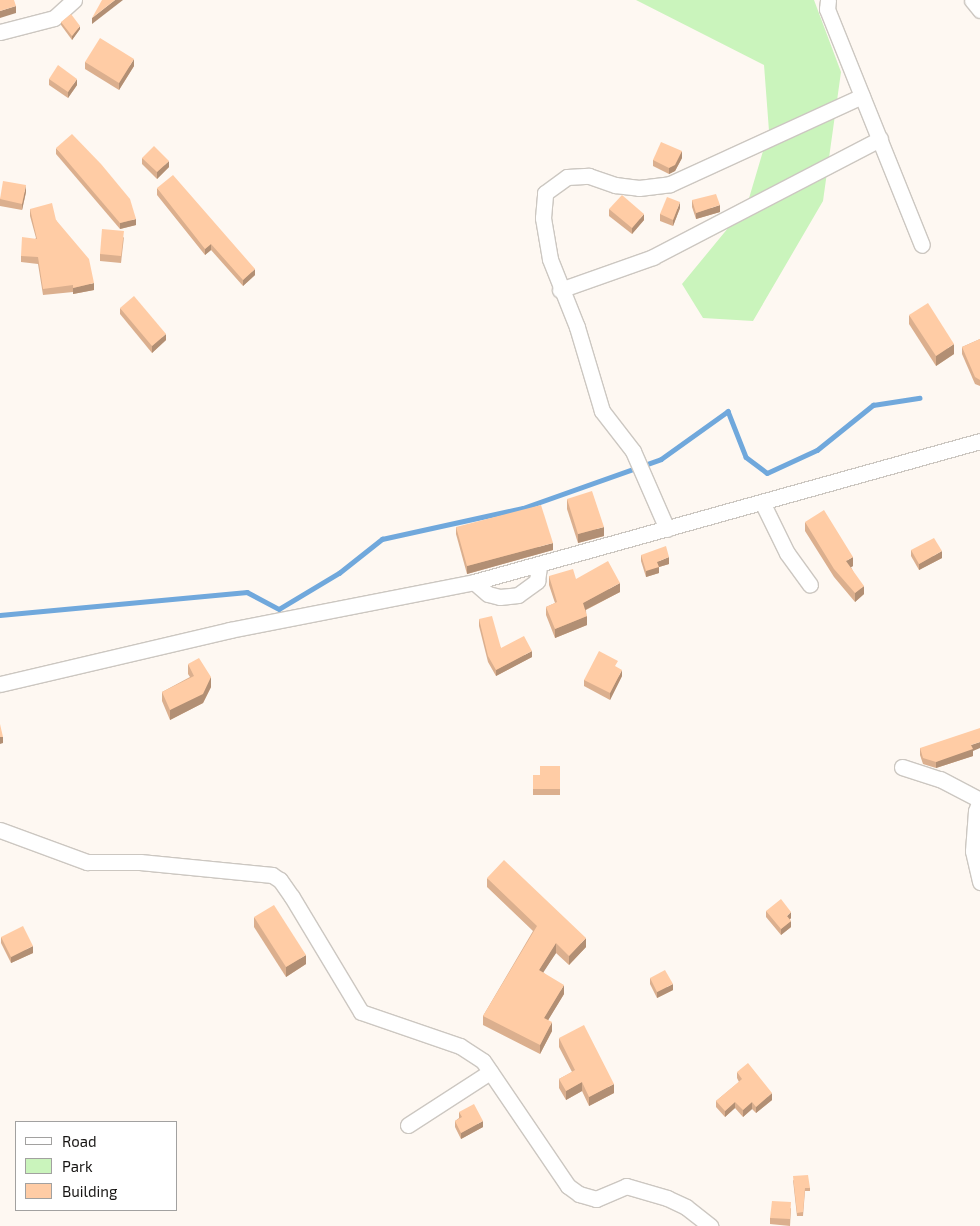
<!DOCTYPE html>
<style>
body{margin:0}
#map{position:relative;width:980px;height:1226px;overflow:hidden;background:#fef8f2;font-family:"Exo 2",sans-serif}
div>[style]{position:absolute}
.green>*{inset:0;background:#caf4bc}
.stream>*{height:4.5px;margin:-2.25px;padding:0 2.25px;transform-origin:2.25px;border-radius:2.25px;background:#70a8dc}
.roads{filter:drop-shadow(1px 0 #ccc7c1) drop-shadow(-1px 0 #ccc7c1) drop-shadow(0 1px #ccc7c1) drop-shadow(0 -1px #ccc7c1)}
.minor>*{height:15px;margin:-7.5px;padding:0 7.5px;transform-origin:7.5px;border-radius:7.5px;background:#fff}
.wall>*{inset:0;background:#dbaf8e}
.shaded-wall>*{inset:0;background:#b28f74}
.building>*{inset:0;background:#ffcca5}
span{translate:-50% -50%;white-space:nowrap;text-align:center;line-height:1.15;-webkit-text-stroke:4.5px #fff;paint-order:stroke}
.legend{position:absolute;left:15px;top:1121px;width:162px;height:90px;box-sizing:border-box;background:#fff;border:1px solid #a2a1a0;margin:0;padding:6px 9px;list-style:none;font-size:15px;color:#161412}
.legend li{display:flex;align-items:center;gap:10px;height:25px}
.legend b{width:25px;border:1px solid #a2a1a0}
</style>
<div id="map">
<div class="green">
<i style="clip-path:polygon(636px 0,814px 0,841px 72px,823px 201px,753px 321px,703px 318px,682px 284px,747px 205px,769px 131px,764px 65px)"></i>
</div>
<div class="stream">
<i style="left:0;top:615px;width:248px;rotate:-5.3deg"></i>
<i style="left:247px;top:592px;width:36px;rotate:28deg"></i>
<i style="left:279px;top:609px;width:70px;rotate:-31deg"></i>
<i style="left:339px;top:573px;width:55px;rotate:-38.3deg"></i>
<i style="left:382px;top:539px;width:144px;rotate:-12.4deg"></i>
<i style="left:523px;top:508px;width:146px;rotate:-19.5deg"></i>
<i style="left:661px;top:459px;width:82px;rotate:-35.6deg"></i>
<i style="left:728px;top:411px;width:49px;rotate:68.6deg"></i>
<i style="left:746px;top:457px;width:26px;rotate:37deg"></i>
<i style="left:767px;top:473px;width:55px;rotate:-24.7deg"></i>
<i style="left:817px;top:450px;width:72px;rotate:-38.8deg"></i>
<i style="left:873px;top:405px;width:47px;rotate:-8.7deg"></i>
</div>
<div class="roads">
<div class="minor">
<i style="left:828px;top:0;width:9px;rotate:96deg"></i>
<i style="left:827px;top:9px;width:254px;rotate:68.1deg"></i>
<i style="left:972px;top:0;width:13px;rotate:51deg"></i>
<i style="left:0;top:32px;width:56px;rotate:-14.5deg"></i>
<i style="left:54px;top:18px;width:27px;rotate:-42deg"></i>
<i style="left:560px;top:290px;width:99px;rotate:-19.5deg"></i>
<i style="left:653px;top:257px;width:256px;rotate:-27.5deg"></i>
<i style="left:762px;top:502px;width:57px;rotate:63.9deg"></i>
<i style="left:787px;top:553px;width:39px;rotate:54deg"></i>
<i style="left:667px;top:529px;width:85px;rotate:-113.6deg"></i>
<i style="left:633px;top:451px;width:51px;rotate:-127.8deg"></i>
<i style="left:602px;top:411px;width:88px;rotate:-106.6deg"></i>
<i style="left:577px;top:327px;width:73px;rotate:-111.7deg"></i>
<i style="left:550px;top:259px;width:42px;rotate:-99.7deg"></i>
<i style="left:543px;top:218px;width:25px;rotate:-85deg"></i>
<i style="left:545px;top:193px;width:27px;rotate:-36deg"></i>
<i style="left:567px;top:177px;width:22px;rotate:-3deg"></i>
<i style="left:589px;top:176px;width:28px;rotate:19deg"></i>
<i style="left:615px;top:185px;width:24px;rotate:7deg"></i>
<i style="left:639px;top:188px;width:31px;rotate:-7deg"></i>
<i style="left:670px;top:184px;width:211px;rotate:-24.6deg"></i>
<i style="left:474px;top:582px;width:18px;rotate:41deg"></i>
<i style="left:488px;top:594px;width:12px;rotate:14deg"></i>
<i style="left:500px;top:597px;width:18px;rotate:-6deg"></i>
<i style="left:518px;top:595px;width:24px;rotate:-36deg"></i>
<i style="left:537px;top:581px;width:15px;rotate:-82deg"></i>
<i style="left:0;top:684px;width:236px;rotate:-13.2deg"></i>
<i style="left:230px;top:630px;width:249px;rotate:-11.1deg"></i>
<i style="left:474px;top:582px;width:525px;rotate:-15.57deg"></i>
<i style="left:902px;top:767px;width:40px;rotate:18deg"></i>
<i style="left:940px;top:779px;width:45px;rotate:27.7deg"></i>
<i style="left:980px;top:800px;width:12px;rotate:110deg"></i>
<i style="left:976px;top:811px;width:40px;rotate:94.3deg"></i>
<i style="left:973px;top:851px;width:32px;rotate:77deg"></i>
<i style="left:0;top:830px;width:93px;rotate:20.2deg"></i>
<i style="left:87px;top:862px;width:53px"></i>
<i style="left:140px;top:862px;width:133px;rotate:5.6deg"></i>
<i style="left:272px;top:875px;width:9px;rotate:32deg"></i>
<i style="left:280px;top:880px;width:21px;rotate:55deg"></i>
<i style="left:292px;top:897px;width:134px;rotate:59deg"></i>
<i style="left:361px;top:1012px;width:105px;rotate:19deg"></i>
<i style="left:460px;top:1046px;width:27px;rotate:33deg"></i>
<i style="left:483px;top:1061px;width:151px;rotate:55.8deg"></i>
<i style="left:568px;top:1186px;width:14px;rotate:36deg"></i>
<i style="left:579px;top:1194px;width:18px;rotate:16deg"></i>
<i style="left:596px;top:1199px;width:33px;rotate:-23deg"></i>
<i style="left:626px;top:1186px;width:43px;rotate:16.3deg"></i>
<i style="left:667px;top:1198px;width:21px;rotate:25deg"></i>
<i style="left:686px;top:1207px;width:31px;rotate:38deg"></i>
<i style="left:408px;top:1125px;width:98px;rotate:-32.9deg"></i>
</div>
</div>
<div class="wall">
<i style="clip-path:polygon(61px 22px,80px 29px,72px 40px,61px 25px)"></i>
<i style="clip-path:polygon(85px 62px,134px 66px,119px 90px,85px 69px)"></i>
<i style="clip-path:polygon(49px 79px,77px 85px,68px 98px,49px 85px)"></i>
<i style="clip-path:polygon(56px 148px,136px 225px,120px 229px,56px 154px)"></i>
<i style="clip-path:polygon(142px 158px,169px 167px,157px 179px,142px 164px)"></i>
<i style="clip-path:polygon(682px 158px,675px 171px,669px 174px,653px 166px,653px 160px)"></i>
<i style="clip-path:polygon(157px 188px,255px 275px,243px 286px,211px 250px,205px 255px,157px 195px)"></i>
<i style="clip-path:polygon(26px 192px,22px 210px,0 206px,0 198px)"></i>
<i style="clip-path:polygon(692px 200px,720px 212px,696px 219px,692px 207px)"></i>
<i style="clip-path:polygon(680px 208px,673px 226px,660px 221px,660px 214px)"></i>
<i style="clip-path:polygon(30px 209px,56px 220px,94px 290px,73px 294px,73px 292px,43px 295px,38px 264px,21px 262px,21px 256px,36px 238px,30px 216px)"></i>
<i style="clip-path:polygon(609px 209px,644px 220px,632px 234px,609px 216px)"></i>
<i style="clip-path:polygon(124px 237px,121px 263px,100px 261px,100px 254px)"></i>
<i style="clip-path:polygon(120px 308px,166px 340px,152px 353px,120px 314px)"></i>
<i style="clip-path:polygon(909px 315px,954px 354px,936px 366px,909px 324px)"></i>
<i style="clip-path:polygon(980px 339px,980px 386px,975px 384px,962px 354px,962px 347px)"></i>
<i style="clip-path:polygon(567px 499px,604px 536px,578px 543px,567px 509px)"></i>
<i style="clip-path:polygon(805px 522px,853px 566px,851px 567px,864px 594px,855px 602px,834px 577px,805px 531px)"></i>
<i style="clip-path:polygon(456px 527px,553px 550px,467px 574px,456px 534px)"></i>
<i style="clip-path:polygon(911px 550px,942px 558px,919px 570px,911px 556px)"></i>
<i style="clip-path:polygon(641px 555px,669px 564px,659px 567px,659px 573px,646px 577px,641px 561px)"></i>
<i style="clip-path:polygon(549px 576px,576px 579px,620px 592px,586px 610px,587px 625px,555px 638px,546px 615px,546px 607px,555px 603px,549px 585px)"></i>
<i style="clip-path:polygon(479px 619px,501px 648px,532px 657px,496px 676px,488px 662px,479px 626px)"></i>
<i style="clip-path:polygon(188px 664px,211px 687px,203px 703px,170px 720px,162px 701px,162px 692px,190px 677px,188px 674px)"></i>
<i style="clip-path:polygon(622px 676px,610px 700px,584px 686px,584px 680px)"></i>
<i style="clip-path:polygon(920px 748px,973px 751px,973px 756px,936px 768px,923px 764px,920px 755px)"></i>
<i style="clip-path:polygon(560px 766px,560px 795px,533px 795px,533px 775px,540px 775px)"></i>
<i style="clip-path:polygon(487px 878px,586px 947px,569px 965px,556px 953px,543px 972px,564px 994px,548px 1020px,552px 1031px,540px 1054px,483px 1025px,483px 1016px,533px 931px,487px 887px)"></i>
<i style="clip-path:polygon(766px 911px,791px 918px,790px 919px,791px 927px,781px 935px,766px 917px)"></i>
<i style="clip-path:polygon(254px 917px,306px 964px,286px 977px,254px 927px)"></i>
<i style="clip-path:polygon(1px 937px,33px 953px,11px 963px,1px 943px)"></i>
<i style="clip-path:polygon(650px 978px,673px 990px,657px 998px,650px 984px)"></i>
<i style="clip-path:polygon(559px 1038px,614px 1093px,589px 1106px,582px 1091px,566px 1100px,559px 1088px,559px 1079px,572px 1072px,559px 1047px)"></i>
<i style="clip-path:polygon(737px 1072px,772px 1100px,756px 1113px,752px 1109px,743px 1117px,735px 1108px,725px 1117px,716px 1107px,716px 1101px,739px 1082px,737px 1078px)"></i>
<i style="clip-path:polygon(459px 1112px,483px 1127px,461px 1139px,455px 1127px,455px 1121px,459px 1118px)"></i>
<i style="clip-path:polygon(793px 1180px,810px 1188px,810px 1191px,805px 1191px,803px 1216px,797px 1216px)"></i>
<i style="clip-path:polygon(791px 1208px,790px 1226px,770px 1224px,770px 1218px)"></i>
</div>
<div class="shaded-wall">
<i style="clip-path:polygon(115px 0,123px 0,92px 24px,92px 18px)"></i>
<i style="clip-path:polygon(16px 6px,16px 13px,0 18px,0 11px)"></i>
<i style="clip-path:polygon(80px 26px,80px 29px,72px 40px,72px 36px)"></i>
<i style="clip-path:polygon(134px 59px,134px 66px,119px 90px,119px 83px)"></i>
<i style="clip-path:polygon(77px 79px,77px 85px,68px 98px,68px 92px)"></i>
<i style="clip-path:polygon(682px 151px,682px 158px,675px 171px,669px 174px,669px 168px)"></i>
<i style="clip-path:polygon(169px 161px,169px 167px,157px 179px,157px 172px)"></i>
<i style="clip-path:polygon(26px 185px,26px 192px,22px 210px,22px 204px)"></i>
<i style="clip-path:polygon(680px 202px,680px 208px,673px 226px,673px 220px)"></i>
<i style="clip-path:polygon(720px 205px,720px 212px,696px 219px,696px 213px)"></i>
<i style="clip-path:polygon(644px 214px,644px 220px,632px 234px,632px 228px)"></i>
<i style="clip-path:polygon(136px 219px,136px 225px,120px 229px,120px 223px)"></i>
<i style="clip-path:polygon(211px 244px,211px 250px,205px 255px,205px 249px)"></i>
<i style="clip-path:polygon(255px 269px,255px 275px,243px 286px,243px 280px)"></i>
<i style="clip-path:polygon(94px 283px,94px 290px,73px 294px,73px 288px)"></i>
<i style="clip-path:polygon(166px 334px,166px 340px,152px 353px,152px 346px)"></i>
<i style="clip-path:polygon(954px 344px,954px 354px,936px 366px,936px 356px)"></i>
<i style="clip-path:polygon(604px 527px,604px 536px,578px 543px,578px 534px)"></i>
<i style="clip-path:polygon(553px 543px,553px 550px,467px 574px,467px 566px)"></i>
<i style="clip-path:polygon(942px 551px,942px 558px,919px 570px,919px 564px)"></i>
<i style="clip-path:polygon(669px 557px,669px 564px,659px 567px,659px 573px,646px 577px,646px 571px,657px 562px)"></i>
<i style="clip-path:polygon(853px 557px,853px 566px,846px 570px,846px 561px)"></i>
<i style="clip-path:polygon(620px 583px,620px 592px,583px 611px,583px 603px)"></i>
<i style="clip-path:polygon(864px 586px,864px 594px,855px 602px,855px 593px)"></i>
<i style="clip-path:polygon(587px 616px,587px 625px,555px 638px,555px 629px)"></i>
<i style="clip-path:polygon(532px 651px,532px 657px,496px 676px,496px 670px)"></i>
<i style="clip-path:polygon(622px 670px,622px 676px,610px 700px,610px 693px)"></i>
<i style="clip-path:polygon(211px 677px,211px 687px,203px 703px,170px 720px,170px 710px)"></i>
<i style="clip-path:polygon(0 737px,3px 737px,3px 743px,0 744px)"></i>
<i style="clip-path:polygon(980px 742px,980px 748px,973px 751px,973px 756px,936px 768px,936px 762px,971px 745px)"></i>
<i style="clip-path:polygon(791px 912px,791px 918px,787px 922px,787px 916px)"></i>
<i style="clip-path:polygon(791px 921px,791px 927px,781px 935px,781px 929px)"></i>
<i style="clip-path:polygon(586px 938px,586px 947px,569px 965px,569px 956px)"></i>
<i style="clip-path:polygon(556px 943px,556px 953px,539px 979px,539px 970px)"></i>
<i style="clip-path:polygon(33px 946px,33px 953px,11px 963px,11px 957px)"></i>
<i style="clip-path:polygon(306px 955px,306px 964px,286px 977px,286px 967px)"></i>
<i style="clip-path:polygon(673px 984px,673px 990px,657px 998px,657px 992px)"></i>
<i style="clip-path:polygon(564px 985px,564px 994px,544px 1027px,544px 1018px)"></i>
<i style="clip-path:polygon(552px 1022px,552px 1031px,540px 1054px,540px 1045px)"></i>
<i style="clip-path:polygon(582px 1082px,582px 1091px,566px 1100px,566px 1091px)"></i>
<i style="clip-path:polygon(614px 1084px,614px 1093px,589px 1106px,589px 1097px)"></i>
<i style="clip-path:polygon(772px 1093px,772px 1100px,756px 1113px,756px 1107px)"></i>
<i style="clip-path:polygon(735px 1102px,735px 1108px,725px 1117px,725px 1111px)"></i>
<i style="clip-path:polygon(752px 1102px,752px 1109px,743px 1117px,743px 1110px)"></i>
<i style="clip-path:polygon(483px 1121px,483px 1127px,461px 1139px,461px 1133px)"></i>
</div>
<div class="building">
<i style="clip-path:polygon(0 0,14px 0,16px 6px,0 11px)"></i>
<i style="clip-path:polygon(102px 0,115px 0,92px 18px)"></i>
<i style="clip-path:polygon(71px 14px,80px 26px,72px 36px,61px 22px)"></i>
<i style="clip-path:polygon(100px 38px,134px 59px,119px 83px,85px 62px)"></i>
<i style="clip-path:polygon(58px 65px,77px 79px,68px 92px,49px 79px)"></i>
<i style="clip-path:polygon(72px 134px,101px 164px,130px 199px,136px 219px,120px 223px,56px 148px)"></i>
<i style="clip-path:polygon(661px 142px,682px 151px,675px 165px,669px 168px,653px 160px)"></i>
<i style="clip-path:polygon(154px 146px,169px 161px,157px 172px,142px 158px)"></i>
<i style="clip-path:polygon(173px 175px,255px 269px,243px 280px,211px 244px,205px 249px,157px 188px)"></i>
<i style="clip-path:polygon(3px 181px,26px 185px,22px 204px,0 199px)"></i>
<i style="clip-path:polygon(716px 194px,720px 205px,696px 213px,692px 200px)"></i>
<i style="clip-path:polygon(622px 195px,644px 214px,632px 228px,609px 209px)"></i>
<i style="clip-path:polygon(667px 197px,680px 202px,673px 220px,660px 214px)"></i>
<i style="clip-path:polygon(52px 203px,56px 220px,89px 259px,94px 283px,73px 288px,73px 285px,43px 289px,38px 257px,21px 256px,22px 237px,37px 239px,30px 209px)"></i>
<i style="clip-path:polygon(102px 229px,124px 231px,121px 256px,100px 254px)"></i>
<i style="clip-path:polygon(134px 296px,166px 334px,152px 346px,120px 308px)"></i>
<i style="clip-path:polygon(928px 303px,954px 344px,936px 356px,909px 315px)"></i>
<i style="clip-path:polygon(980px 339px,980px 380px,975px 377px,962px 347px)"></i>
<i style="clip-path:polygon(592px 491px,604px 527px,578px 534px,567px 499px)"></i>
<i style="clip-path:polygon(541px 505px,553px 543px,467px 566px,456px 527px)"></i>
<i style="clip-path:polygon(824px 510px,853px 557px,846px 561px,864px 586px,855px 593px,834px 569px,805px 522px)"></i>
<i style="clip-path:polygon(934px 538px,942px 551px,919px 564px,911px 550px)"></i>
<i style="clip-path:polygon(666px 546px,669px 557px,657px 562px,659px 567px,646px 571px,641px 555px)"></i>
<i style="clip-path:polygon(608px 561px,620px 583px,583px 603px,587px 616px,555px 629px,546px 607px,557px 602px,549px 576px,573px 569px,576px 579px)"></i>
<i style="clip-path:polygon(492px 616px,501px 648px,524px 636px,532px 651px,496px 670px,488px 656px,479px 619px)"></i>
<i style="clip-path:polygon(599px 651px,618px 661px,615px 666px,622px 670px,610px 693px,584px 680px)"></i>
<i style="clip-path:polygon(199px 658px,211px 677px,203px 694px,170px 710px,162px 692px,194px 676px,188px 664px)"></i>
<i style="clip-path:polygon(0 724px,3px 737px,0 737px)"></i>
<i style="clip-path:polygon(980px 728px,980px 742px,971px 745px,973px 749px,936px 762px,923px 758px,920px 748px)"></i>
<i style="clip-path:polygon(540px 766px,560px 766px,560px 789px,533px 789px,533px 775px,540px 775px)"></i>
<i style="clip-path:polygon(504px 860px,586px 938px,569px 956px,556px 943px,539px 970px,564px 985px,544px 1018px,552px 1022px,540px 1045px,483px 1016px,537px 926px,487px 878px)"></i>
<i style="clip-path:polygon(781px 899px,791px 912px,787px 916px,791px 921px,781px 929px,766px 911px)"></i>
<i style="clip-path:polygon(274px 905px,306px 955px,286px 967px,254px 917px)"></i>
<i style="clip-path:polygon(23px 926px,33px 946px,11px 957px,1px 937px)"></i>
<i style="clip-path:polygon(665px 970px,673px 984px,657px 992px,650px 978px)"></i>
<i style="clip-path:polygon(584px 1025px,614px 1084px,589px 1097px,582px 1082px,566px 1091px,559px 1079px,575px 1070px,559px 1038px)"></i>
<i style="clip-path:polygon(748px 1063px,772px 1093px,756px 1107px,752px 1102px,743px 1110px,735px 1102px,725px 1111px,716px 1101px,742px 1079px,737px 1072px)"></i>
<i style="clip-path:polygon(474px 1104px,483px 1121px,461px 1133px,455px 1121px,462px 1117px,459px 1112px)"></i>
<i style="clip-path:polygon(808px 1175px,810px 1188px,805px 1188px,803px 1212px,797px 1213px,793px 1176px)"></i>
<i style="clip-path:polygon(772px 1201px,791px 1202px,790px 1219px,770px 1218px)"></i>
</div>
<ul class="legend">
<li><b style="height:6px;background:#fff"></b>Road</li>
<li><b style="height:14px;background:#caf4bc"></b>Park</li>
<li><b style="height:14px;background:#ffcca5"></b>Building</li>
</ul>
</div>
